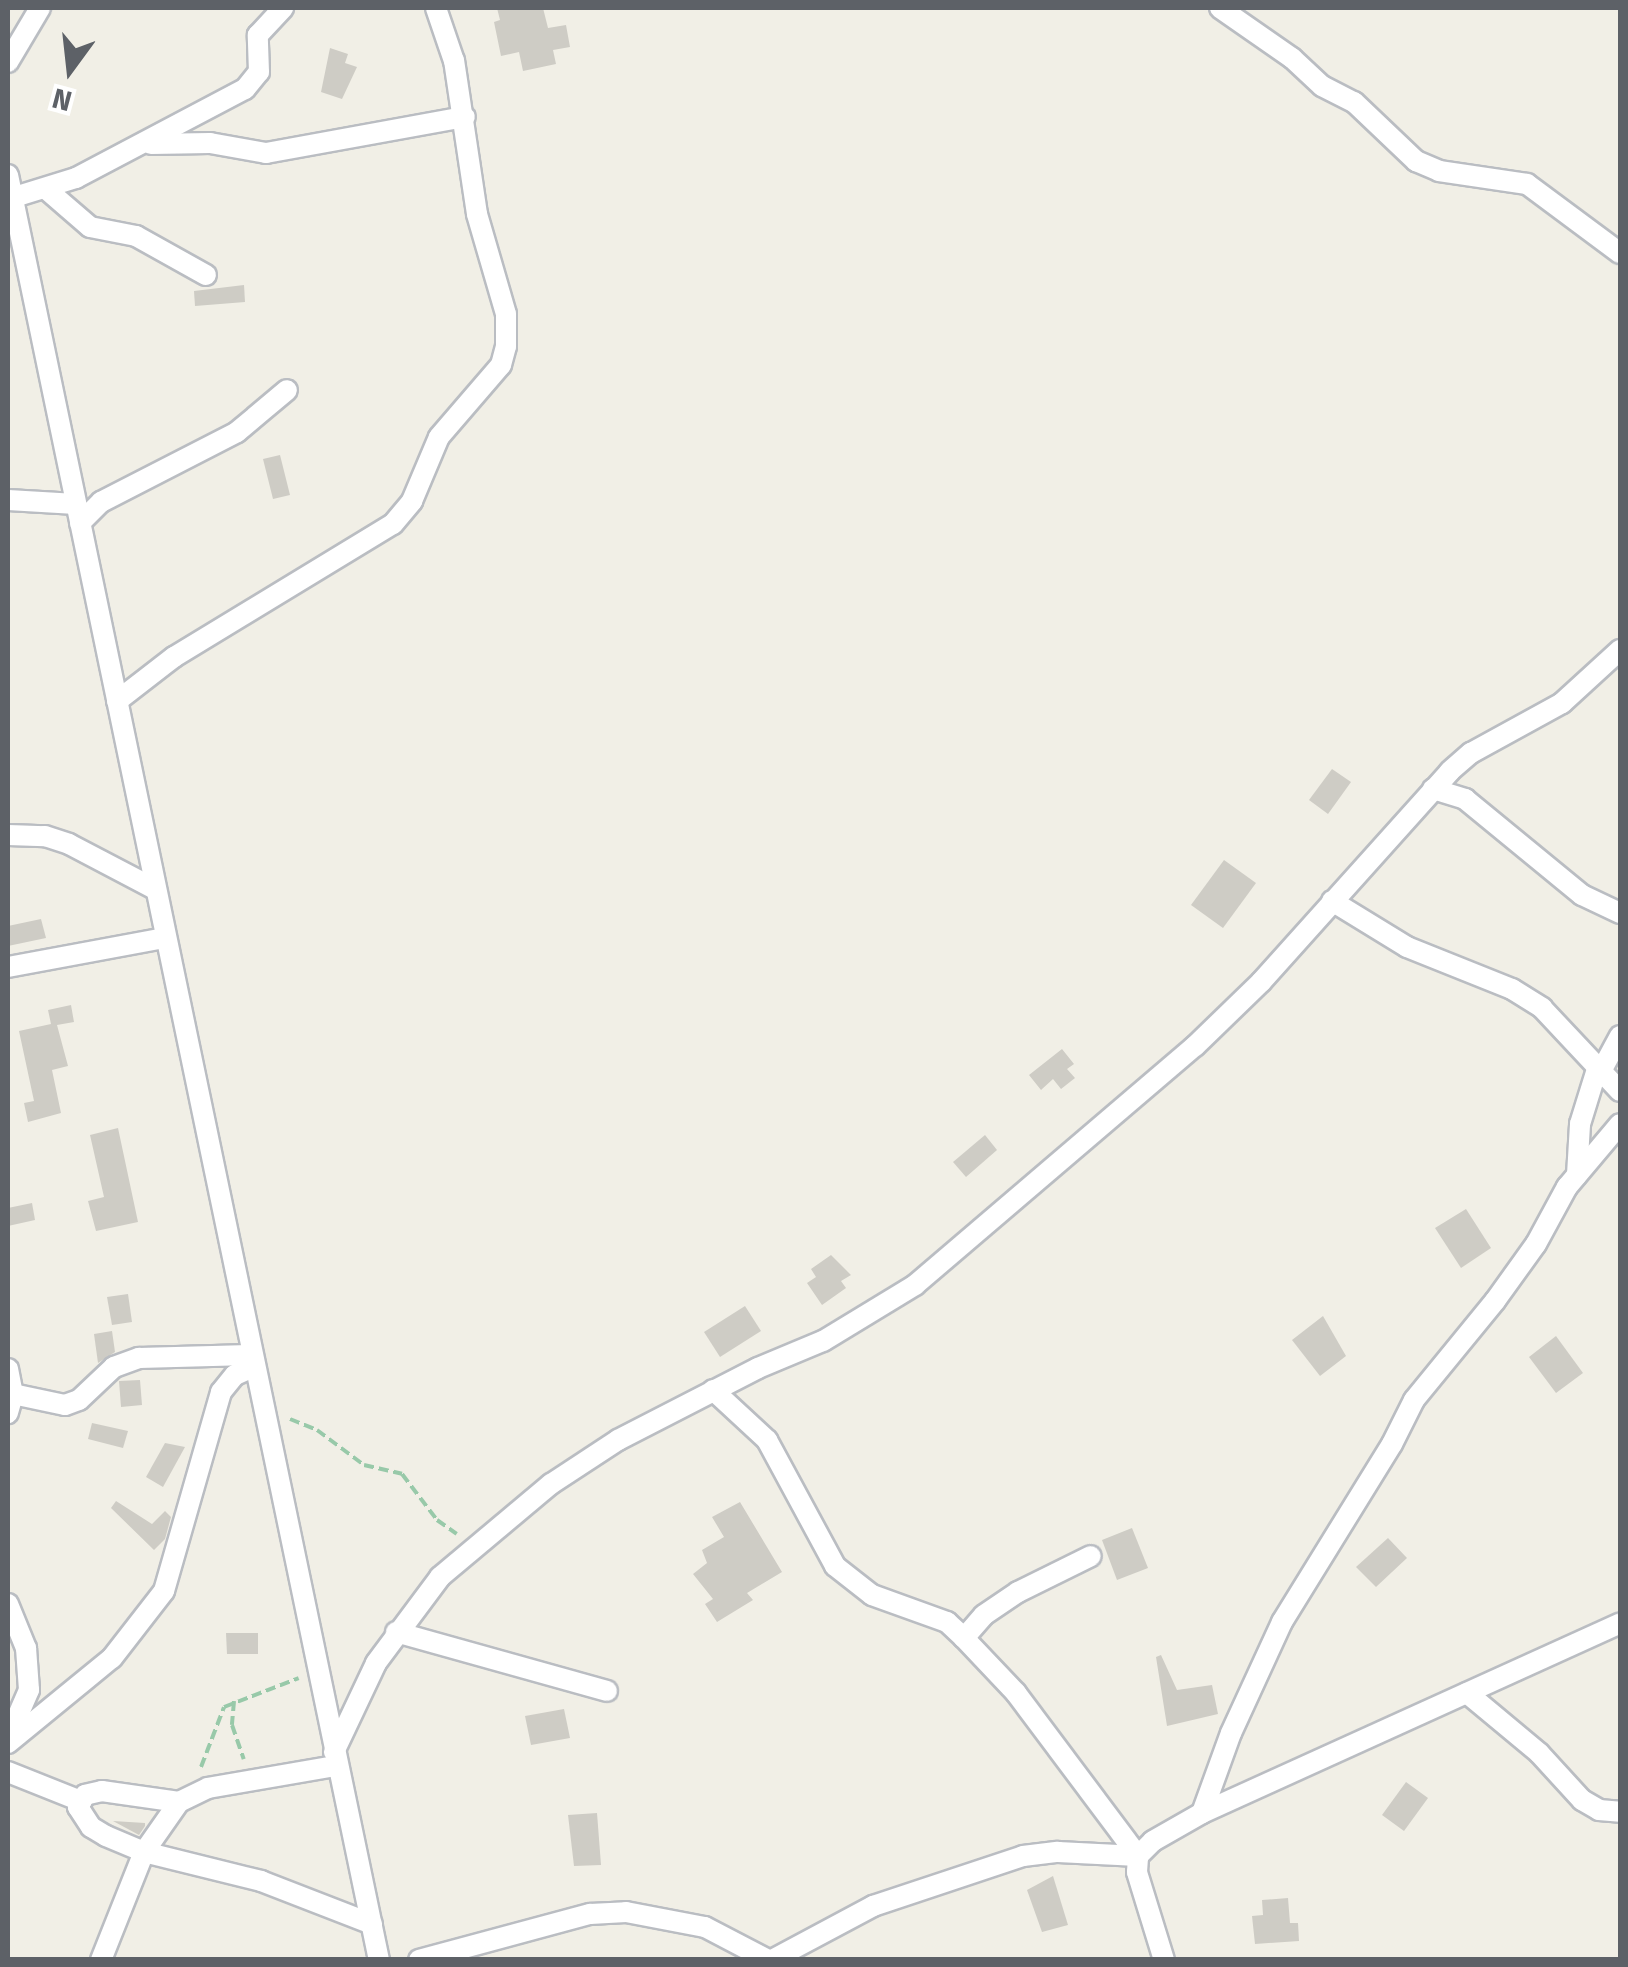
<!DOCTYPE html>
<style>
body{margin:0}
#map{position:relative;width:1628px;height:1967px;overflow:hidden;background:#f1efe6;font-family:"Fira Sans",sans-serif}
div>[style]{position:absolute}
.building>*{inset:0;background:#ceccc5}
.path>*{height:4px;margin-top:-2px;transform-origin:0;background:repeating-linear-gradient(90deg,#98c9a9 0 10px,transparent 0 15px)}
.roads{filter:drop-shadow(2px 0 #babdc2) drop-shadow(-2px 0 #babdc2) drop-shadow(0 2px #babdc2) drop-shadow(0 -2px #babdc2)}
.minor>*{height:20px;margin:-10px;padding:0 10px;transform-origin:10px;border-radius:10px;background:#fff}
span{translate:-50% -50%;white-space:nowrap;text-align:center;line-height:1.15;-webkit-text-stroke:10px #fff;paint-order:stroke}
.frame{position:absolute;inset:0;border:10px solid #5d6167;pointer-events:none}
.north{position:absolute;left:20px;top:20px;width:100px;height:100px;-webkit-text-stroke:8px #fff;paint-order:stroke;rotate:195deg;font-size:28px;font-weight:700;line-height:40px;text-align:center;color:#5d6167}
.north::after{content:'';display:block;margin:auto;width:35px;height:45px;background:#5d6167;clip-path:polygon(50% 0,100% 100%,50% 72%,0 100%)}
</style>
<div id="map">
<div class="building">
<i style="clip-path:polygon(497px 8px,543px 8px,548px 28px,566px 25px,570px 47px,553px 50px,556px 64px,523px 71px,519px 52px,501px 56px,494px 22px,500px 20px)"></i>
<i style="clip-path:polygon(330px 48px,348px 54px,345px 63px,357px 67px,342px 99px,321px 92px)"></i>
<i style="clip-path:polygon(244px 285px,245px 302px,195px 306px,194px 291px)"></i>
<i style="clip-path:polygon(280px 455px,290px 495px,273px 499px,263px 459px)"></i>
<i style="clip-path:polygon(1332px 769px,1351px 782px,1328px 814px,1309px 800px)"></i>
<i style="clip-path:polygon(1224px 860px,1256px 883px,1223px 928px,1191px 905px)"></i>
<i style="clip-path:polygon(41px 919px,46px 938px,8px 946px,8px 926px)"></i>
<i style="clip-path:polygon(71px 1005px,74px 1022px,57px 1025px,68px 1066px,52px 1070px,61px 1113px,28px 1122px,24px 1103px,34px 1101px,19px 1031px,51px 1024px,48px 1010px)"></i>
<i style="clip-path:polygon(1062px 1049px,1074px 1064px,1067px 1069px,1075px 1078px,1061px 1089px,1053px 1079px,1041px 1090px,1029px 1075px)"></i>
<i style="clip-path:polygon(118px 1128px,138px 1222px,96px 1231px,88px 1201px,104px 1197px,90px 1135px)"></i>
<i style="clip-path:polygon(985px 1135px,997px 1150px,966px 1177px,953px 1162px)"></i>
<i style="clip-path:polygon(32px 1203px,35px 1220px,8px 1226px,8px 1208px)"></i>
<i style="clip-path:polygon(1466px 1209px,1491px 1248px,1461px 1268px,1435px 1228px)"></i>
<i style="clip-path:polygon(831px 1255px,851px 1275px,841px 1281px,846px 1288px,822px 1305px,807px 1283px,816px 1277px,811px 1269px)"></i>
<i style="clip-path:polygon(128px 1294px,132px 1322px,112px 1325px,107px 1297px)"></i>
<i style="clip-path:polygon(745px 1306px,761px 1331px,720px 1357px,704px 1332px)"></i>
<i style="clip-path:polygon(1323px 1316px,1346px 1356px,1320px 1376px,1292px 1340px)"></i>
<i style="clip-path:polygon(112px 1331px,115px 1352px,98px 1363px,94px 1334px)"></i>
<i style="clip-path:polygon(1556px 1336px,1583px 1373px,1556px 1393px,1529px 1357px)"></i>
<i style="clip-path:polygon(140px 1380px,142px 1405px,121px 1407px,119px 1381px)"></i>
<i style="clip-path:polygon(92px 1423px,128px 1431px,123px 1448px,88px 1439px)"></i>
<i style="clip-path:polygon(165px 1443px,185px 1447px,163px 1487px,146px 1477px)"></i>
<i style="clip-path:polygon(116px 1501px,152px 1524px,165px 1511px,171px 1517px,165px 1539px,154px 1550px,111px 1508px)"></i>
<i style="clip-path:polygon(740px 1502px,782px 1572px,747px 1593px,753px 1600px,717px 1622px,705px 1604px,713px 1599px,693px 1574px,707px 1563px,702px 1550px,724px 1537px,712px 1517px)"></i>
<i style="clip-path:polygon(1132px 1528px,1148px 1568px,1117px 1580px,1102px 1540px)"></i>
<i style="clip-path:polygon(1388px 1538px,1407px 1558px,1376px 1587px,1356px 1567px)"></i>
<i style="clip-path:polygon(226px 1633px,258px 1633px,258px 1654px,227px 1654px)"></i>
<i style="clip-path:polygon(1161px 1655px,1177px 1690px,1212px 1685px,1218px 1714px,1167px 1726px,1156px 1657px)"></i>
<i style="clip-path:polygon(564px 1709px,570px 1738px,531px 1745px,525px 1716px)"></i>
<i style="clip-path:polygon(1406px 1782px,1428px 1798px,1404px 1831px,1382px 1815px)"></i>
<i style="clip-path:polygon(597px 1813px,601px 1865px,574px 1866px,568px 1815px)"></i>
<i style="clip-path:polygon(113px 1821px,145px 1823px,145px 1826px,139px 1835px)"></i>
<i style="clip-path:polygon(1053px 1876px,1068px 1925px,1042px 1932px,1027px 1890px)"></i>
<i style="clip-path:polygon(1288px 1898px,1290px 1923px,1298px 1923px,1299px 1941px,1255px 1944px,1252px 1916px,1263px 1915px,1262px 1900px)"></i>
</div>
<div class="path">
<i style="left:290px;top:1419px;width:29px;rotate:22deg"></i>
<i style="left:317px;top:1430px;width:59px;rotate:36.7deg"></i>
<i style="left:364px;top:1465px;width:39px;rotate:13deg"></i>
<i style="left:402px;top:1474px;width:58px;rotate:52.7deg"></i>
<i style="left:437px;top:1520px;width:24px;rotate:35deg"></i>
<i style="left:234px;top:1701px;width:24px;rotate:95deg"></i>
<i style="left:232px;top:1725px;width:36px;rotate:71deg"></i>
<i style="left:201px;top:1767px;width:64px;rotate:-69deg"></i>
<i style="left:224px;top:1707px;width:80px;rotate:-21.1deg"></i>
</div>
<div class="roads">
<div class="minor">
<i style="left:1220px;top:8px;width:88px;rotate:34.8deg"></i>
<i style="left:1292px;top:58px;width:41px;rotate:43deg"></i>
<i style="left:1322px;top:86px;width:36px;rotate:27deg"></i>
<i style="left:1354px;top:102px;width:86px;rotate:43.6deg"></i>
<i style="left:1416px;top:161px;width:25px;rotate:23deg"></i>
<i style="left:1439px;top:171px;width:89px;rotate:8.4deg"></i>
<i style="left:1527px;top:184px;width:116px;rotate:36.6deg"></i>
<i style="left:8px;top:62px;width:63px;rotate:-59.3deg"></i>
<i style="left:151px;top:144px;width:59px;rotate:-1deg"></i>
<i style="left:210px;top:143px;width:57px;rotate:10.1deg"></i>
<i style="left:266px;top:153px;width:202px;rotate:-10.3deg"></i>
<i style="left:8px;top:175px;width:1823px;rotate:78.26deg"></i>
<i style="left:46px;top:189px;width:58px;rotate:40.8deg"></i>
<i style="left:90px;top:227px;width:47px;rotate:11.1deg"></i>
<i style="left:136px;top:236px;width:80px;rotate:29.1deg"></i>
<i style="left:8px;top:199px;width:71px;rotate:-17.2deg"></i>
<i style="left:76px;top:178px;width:191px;rotate:-27.8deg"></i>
<i style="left:245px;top:89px;width:22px;rotate:-51deg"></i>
<i style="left:259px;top:72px;width:37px;rotate:-92deg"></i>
<i style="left:258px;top:35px;width:37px;rotate:-47deg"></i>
<i style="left:8px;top:500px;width:68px;rotate:3.4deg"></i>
<i style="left:80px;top:523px;width:30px;rotate:-45deg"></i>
<i style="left:101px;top:502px;width:153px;rotate:-27.2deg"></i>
<i style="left:237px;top:432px;width:65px;rotate:-40deg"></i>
<i style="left:117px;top:701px;width:72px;rotate:-37.7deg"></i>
<i style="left:174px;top:657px;width:256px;rotate:-31.3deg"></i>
<i style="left:393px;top:524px;width:30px;rotate:-50deg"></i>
<i style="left:412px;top:501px;width:69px;rotate:-67.1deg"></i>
<i style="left:439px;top:437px;width:95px;rotate:-49.3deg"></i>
<i style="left:501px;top:365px;width:20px;rotate:-75deg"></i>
<i style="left:506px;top:346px;width:32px;rotate:-90deg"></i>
<i style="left:506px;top:314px;width:104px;rotate:-106.2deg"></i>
<i style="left:477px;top:214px;width:155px;rotate:-98.5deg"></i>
<i style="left:454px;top:61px;width:56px;rotate:-108.8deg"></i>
<i style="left:1433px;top:789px;width:34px;rotate:17deg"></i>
<i style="left:1465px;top:799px;width:151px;rotate:39.4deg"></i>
<i style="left:1582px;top:895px;width:42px;rotate:25.3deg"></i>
<i style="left:8px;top:835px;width:37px;rotate:2deg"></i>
<i style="left:45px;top:836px;width:25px;rotate:18deg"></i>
<i style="left:69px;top:844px;width:95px;rotate:27.6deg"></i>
<i style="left:1332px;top:901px;width:88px;rotate:31.5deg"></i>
<i style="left:1407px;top:947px;width:113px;rotate:21.8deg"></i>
<i style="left:1512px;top:989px;width:36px;rotate:32deg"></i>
<i style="left:1542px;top:1008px;width:114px;rotate:46.8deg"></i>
<i style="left:8px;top:967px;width:159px;rotate:-10.5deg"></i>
<i style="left:1600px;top:1073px;width:42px;rotate:-61.6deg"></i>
<i style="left:1577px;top:1175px;width:51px;rotate:-86.6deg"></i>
<i style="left:1580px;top:1124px;width:58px;rotate:-72.8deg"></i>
<i style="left:8px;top:1369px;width:26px;rotate:79deg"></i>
<i style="left:13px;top:1395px;width:19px;rotate:106deg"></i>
<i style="left:713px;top:1390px;width:74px;rotate:42.8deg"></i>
<i style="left:767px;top:1440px;width:143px;rotate:61.6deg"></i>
<i style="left:835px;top:1566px;width:47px;rotate:38.1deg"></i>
<i style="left:872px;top:1595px;width:80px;rotate:19.8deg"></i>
<i style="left:947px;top:1622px;width:23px;rotate:43deg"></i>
<i style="left:964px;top:1638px;width:76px;rotate:46.6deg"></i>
<i style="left:1016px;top:1693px;width:204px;rotate:53.2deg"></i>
<i style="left:8px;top:1393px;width:58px;rotate:11.9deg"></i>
<i style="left:65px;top:1405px;width:15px;rotate:-20deg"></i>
<i style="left:79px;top:1400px;width:48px;rotate:-43.3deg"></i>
<i style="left:114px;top:1367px;width:27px;rotate:-20deg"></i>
<i style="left:139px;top:1358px;width:112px;rotate:-1.5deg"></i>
<i style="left:8px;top:1604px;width:48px;rotate:67.8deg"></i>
<i style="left:26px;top:1648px;width:42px;rotate:85.9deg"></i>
<i style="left:29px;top:1690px;width:50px;rotate:113.5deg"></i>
<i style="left:396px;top:1632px;width:219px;rotate:15.6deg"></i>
<i style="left:964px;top:1638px;width:30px;rotate:-49deg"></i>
<i style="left:984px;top:1615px;width:41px;rotate:-34.1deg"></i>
<i style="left:1018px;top:1592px;width:81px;rotate:-26.3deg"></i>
<i style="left:1467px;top:1693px;width:94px;rotate:39.8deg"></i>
<i style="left:1539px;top:1753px;width:64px;rotate:47.5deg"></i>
<i style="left:1582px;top:1800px;width:20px;rotate:30deg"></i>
<i style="left:1599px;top:1810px;width:21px;rotate:5deg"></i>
<i style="left:8px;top:1743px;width:134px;rotate:-39.3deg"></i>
<i style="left:112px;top:1658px;width:85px;rotate:-52.2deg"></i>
<i style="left:164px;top:1591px;width:207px;rotate:-74deg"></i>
<i style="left:221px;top:1392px;width:22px;rotate:-51deg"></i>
<i style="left:235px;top:1375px;width:20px;rotate:-24deg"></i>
<i style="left:334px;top:1752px;width:98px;rotate:-64.7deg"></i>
<i style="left:376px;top:1663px;width:107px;rotate:-53.3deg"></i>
<i style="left:440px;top:1577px;width:145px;rotate:-40deg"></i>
<i style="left:551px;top:1484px;width:80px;rotate:-33.3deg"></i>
<i style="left:618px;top:1440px;width:157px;rotate:-27.2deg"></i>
<i style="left:758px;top:1368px;width:70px;rotate:-22.6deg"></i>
<i style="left:823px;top:1341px;width:108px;rotate:-31.3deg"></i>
<i style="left:915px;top:1285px;width:368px;rotate:-40.5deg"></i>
<i style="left:1195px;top:1046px;width:92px;rotate:-44.1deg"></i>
<i style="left:1261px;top:982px;width:283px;rotate:-48.1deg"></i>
<i style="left:1450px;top:771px;width:28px;rotate:-41deg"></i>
<i style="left:1471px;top:753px;width:104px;rotate:-28.8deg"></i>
<i style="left:1562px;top:703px;width:79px;rotate:-42.4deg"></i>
<i style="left:8px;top:1772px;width:79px;rotate:21.7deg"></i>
<i style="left:179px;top:1802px;width:78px;rotate:-171.9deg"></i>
<i style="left:102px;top:1791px;width:17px;rotate:167deg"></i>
<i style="left:85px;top:1795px;width:14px;rotate:120deg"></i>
<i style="left:78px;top:1807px;width:24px;rotate:57deg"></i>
<i style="left:91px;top:1827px;width:17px;rotate:31deg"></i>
<i style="left:106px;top:1836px;width:41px;rotate:22.8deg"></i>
<i style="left:144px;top:1852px;width:121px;rotate:13.9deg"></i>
<i style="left:261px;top:1881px;width:119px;rotate:21.2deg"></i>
<i style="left:1202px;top:1813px;width:85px;rotate:-70.1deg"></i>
<i style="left:1231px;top:1733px;width:122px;rotate:-65.3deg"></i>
<i style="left:1282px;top:1622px;width:209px;rotate:-58.3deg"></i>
<i style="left:1392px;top:1444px;width:49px;rotate:-63.4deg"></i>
<i style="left:1414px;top:1400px;width:128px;rotate:-50.7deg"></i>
<i style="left:1495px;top:1301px;width:70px;rotate:-54.3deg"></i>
<i style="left:1536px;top:1244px;width:65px;rotate:-61.5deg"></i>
<i style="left:1567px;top:1187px;width:82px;rotate:-49.9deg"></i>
<i style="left:101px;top:1960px;width:116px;rotate:-68.3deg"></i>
<i style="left:144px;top:1852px;width:61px;rotate:-55deg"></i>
<i style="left:179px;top:1802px;width:32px;rotate:-26deg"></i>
<i style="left:208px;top:1788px;width:130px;rotate:-9.8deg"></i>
<i style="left:419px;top:1960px;width:177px;rotate:-15.1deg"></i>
<i style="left:590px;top:1914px;width:36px;rotate:-3deg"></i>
<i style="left:626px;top:1912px;width:80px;rotate:10.8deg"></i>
<i style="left:705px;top:1927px;width:71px;rotate:27.6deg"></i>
<i style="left:772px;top:1960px;width:115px;rotate:-28.1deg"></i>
<i style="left:873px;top:1906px;width:158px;rotate:-18.4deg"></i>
<i style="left:1023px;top:1856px;width:35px;rotate:-7deg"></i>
<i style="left:1058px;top:1852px;width:80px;rotate:2.9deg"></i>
<i style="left:1164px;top:1960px;width:92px;rotate:-107.1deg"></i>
<i style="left:1137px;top:1872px;width:16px;rotate:-86deg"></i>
<i style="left:1138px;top:1856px;width:21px;rotate:-45deg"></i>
<i style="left:1153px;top:1841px;width:56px;rotate:-29.7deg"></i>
<i style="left:1202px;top:1813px;width:459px;rotate:-24.4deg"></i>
</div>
</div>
<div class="frame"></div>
<div class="north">N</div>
</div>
